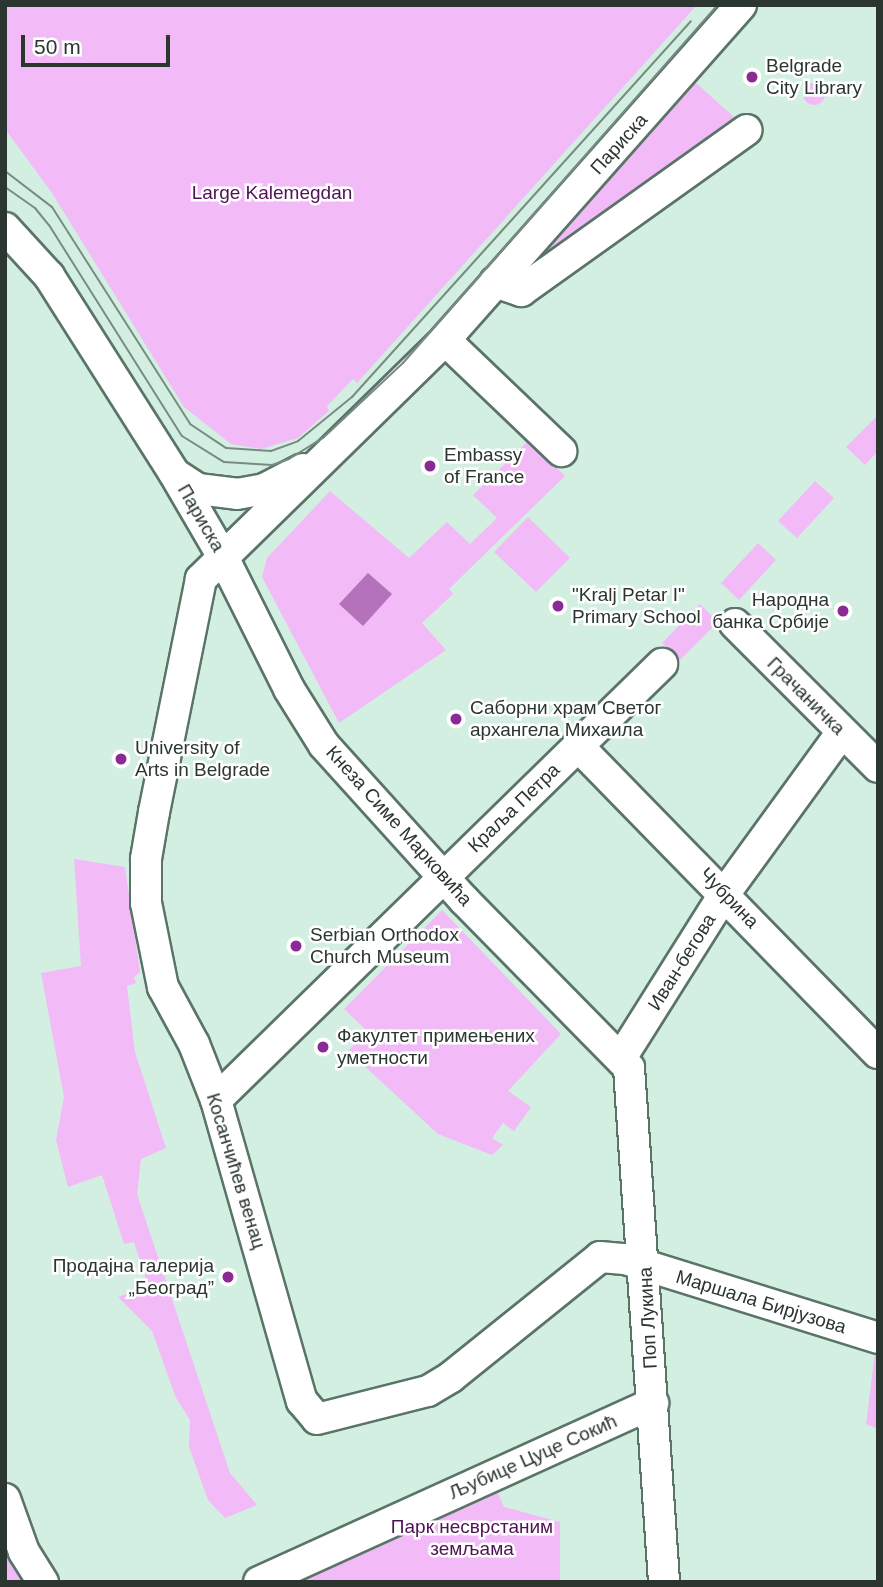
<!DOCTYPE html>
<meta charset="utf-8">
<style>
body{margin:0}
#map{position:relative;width:883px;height:1587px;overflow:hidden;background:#d3efe1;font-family:Arial,sans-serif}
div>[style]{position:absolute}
.green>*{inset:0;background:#f2bbf7}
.round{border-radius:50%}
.water>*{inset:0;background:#b472bb}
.roads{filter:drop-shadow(2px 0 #5a7468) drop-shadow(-2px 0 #5a7468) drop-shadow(0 2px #5a7468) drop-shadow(0 -2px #5a7468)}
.minor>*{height:30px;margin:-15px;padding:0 15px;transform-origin:15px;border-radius:15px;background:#fff}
.tram>*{height:2px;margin:-1px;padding:0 1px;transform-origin:1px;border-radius:1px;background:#788b82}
.dots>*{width:19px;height:19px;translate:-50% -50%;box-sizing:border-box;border:4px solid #fff;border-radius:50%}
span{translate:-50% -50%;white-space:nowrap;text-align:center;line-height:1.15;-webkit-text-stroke:5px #fff;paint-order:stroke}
.poi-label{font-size:19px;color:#2b3631}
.left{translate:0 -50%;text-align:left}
.right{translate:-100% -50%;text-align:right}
.street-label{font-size:19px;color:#2b3631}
.park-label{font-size:19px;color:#4f1256}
.frame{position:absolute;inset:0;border:7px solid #2b3631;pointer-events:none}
.scale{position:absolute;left:21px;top:35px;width:149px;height:32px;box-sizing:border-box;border:4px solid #2b3631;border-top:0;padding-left:9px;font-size:21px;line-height:24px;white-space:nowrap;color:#2b3631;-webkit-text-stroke:5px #fff;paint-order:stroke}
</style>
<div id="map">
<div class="green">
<i style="clip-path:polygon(5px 5px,697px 5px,357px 383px,353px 379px,327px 406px,329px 411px,298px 438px,261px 449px,231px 444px,184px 407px,52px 193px,5px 129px)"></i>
<i style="clip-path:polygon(695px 82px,735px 118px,527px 274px)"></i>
<i class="round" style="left:803px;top:83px;width:22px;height:22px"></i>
<i style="clip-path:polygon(878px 415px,878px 451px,865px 465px,846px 447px)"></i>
<i style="clip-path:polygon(529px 440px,565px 476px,449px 589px,453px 594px,422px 623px,446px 650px,339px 723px,262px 577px,267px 558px,330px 491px,409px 558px,447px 522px,470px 544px,497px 518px,473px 495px)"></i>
<i style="clip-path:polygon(815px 481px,834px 498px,797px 538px,778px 521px)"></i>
<i style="clip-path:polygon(528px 517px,570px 558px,536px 592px,494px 552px)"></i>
<i style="clip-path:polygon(758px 543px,776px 560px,739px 600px,721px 583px)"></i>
<i style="clip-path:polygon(700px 604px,718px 622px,680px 660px,662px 643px)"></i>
<i style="clip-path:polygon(74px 859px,125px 867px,140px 972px,134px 977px,136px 983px,127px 986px,135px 1052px,166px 1148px,141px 1159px,137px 1194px,230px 1473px,257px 1505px,225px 1518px,208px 1500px,189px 1447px,190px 1420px,176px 1398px,152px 1331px,118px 1297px,148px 1286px,134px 1242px,124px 1244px,102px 1175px,68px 1187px,56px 1140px,64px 1097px,41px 973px,81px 966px)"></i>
<i style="clip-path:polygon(442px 910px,561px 1034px,508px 1091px,531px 1107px,514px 1131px,503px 1123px,492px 1138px,503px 1145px,492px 1155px,438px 1134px,348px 1051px,367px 1031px,344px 1009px)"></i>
<i style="clip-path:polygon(875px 1352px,878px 1354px,878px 1429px,866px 1424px)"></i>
<i style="clip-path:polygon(496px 1489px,504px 1507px,560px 1522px,560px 1582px,275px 1582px)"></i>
<i style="clip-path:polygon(5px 1536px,26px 1582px,5px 1582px)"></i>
</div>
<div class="water">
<i style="clip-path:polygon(368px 573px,392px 594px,363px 626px,339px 604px)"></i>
</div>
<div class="roads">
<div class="minor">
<i style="left:741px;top:5px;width:447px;rotate:131.5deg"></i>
<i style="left:445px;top:340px;width:342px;rotate:135.6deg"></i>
<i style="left:201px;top:579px;width:238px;rotate:101.4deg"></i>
<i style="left:154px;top:812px;width:48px;rotate:99.7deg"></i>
<i style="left:146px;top:859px;width:44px;rotate:90deg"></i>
<i style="left:146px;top:903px;width:86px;rotate:78.6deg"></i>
<i style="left:163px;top:987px;width:65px;rotate:61.5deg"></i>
<i style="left:194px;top:1044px;width:60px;rotate:68.6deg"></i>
<i style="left:216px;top:1100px;width:313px;rotate:74.1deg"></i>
<i style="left:302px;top:1401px;width:23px;rotate:50deg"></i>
<i style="left:317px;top:1419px;width:114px;rotate:-14.2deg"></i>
<i style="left:428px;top:1391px;width:27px;rotate:-31deg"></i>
<i style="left:451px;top:1377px;width:191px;rotate:-38.8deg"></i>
<i style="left:600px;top:1257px;width:25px;rotate:5deg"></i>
<i style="left:625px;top:1259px;width:265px;rotate:17.3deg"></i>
<i style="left:5px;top:228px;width:65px;rotate:47.5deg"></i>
<i style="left:49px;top:276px;width:233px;rotate:57.6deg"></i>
<i style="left:174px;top:473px;width:99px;rotate:59.8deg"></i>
<i style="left:224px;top:559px;width:145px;rotate:63.4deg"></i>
<i style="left:289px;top:689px;width:66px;rotate:58deg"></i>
<i style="left:324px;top:745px;width:209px;rotate:47.9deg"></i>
<i style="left:464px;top:900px;width:235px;rotate:45.5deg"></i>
<i style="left:629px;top:1068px;width:515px;rotate:86.1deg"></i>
<i style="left:495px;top:282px;width:28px;rotate:19deg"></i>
<i style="left:521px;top:291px;width:277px;rotate:-35.5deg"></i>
<i style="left:445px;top:340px;width:161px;rotate:43.7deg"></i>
<i style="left:175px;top:474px;width:27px;rotate:33deg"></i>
<i style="left:198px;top:489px;width:39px;rotate:7deg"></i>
<i style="left:237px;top:494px;width:27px;rotate:-10deg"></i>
<i style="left:264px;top:489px;width:44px;rotate:-27.1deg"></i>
<i style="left:735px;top:624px;width:202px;rotate:45deg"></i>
<i style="left:578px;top:746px;width:429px;rotate:45.7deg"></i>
<i style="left:621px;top:1058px;width:195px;rotate:-57.8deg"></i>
<i style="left:725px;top:893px;width:199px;rotate:-54deg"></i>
<i style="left:216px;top:1100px;width:624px;rotate:-44.35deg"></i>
<i style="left:5px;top:1499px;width:56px;rotate:70.3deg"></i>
<i style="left:24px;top:1552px;width:36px;rotate:58deg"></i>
<i style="left:259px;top:1582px;width:433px;rotate:-24.4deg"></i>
</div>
</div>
<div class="tram">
<i style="left:5px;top:171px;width:59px;rotate:37.5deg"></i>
<i style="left:52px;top:207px;width:257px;rotate:57.5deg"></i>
<i style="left:190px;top:424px;width:43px;rotate:33.7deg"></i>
<i style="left:226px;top:448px;width:45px;rotate:3.8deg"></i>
<i style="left:271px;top:451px;width:29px;rotate:-20deg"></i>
<i style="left:298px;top:441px;width:70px;rotate:-39.2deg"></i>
<i style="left:352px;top:397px;width:506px;rotate:-47.96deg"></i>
<i style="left:5px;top:187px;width:37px;rotate:35deg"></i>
<i style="left:35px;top:208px;width:22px;rotate:51deg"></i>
<i style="left:49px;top:225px;width:249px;rotate:57.8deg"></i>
<i style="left:182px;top:436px;width:49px;rotate:31.8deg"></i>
<i style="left:224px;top:462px;width:48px;rotate:3.6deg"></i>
<i style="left:272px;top:465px;width:18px;rotate:-19deg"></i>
<i style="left:289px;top:459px;width:40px;rotate:-32deg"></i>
<i style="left:323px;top:438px;width:110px;rotate:-43.2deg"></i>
<i style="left:403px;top:363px;width:477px;rotate:-48.7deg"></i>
</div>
<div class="dots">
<i style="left:752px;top:77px;background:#8a2b95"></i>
<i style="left:430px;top:466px;background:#8a2b95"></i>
<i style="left:558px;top:606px;background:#8a2b95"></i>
<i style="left:843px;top:611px;background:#8a2b95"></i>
<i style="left:456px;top:719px;background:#8a2b95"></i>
<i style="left:121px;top:759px;background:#8a2b95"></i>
<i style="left:296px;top:946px;background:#8a2b95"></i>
<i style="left:323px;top:1047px;background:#8a2b95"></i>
<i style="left:228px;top:1277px;background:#8a2b95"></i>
</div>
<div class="poi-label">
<span class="left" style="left:766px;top:77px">Belgrade<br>City Library</span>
<span class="left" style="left:444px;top:466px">Embassy<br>of France</span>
<span class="left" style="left:572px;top:606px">"Kralj Petar I"<br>Primary School</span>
<span class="right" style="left:829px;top:611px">Народна<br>банка Србије</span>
<span class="left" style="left:470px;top:719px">Саборни храм Светог<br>архангела Михаила</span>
<span class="left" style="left:135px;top:759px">University of<br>Arts in Belgrade</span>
<span class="left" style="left:310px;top:946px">Serbian Orthodox<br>Church Museum</span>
<span class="left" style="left:337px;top:1047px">Факултет примењених<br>уметности</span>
<span class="right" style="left:214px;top:1277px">Продајна галерија<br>„Београд”</span>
</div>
<div class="street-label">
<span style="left:619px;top:144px;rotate:-48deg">Париска</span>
<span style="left:201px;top:518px;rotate:60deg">Париска</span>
<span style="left:806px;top:696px;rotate:45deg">Грачаничка</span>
<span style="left:514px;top:808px;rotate:-44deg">Краља Петра</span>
<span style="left:399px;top:826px;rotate:48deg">Кнеза Симе Марковића</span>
<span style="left:729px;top:898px;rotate:46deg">Чубрина</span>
<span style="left:682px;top:962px;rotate:-58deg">Иван-бегова</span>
<span style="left:236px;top:1171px;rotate:73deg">Косанчићев венац</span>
<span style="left:761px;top:1302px;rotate:17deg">Маршала Бирјузова</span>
<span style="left:648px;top:1318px;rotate:-93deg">Поп Лукина</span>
<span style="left:533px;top:1457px;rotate:-24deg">Љубице Цуце Сокић</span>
</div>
<div class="park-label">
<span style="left:272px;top:193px">Large Kalemegdan</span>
<span style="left:472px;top:1538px">Парк несврстаним<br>земљама</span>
</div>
<div class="frame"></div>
<div class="scale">50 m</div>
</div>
